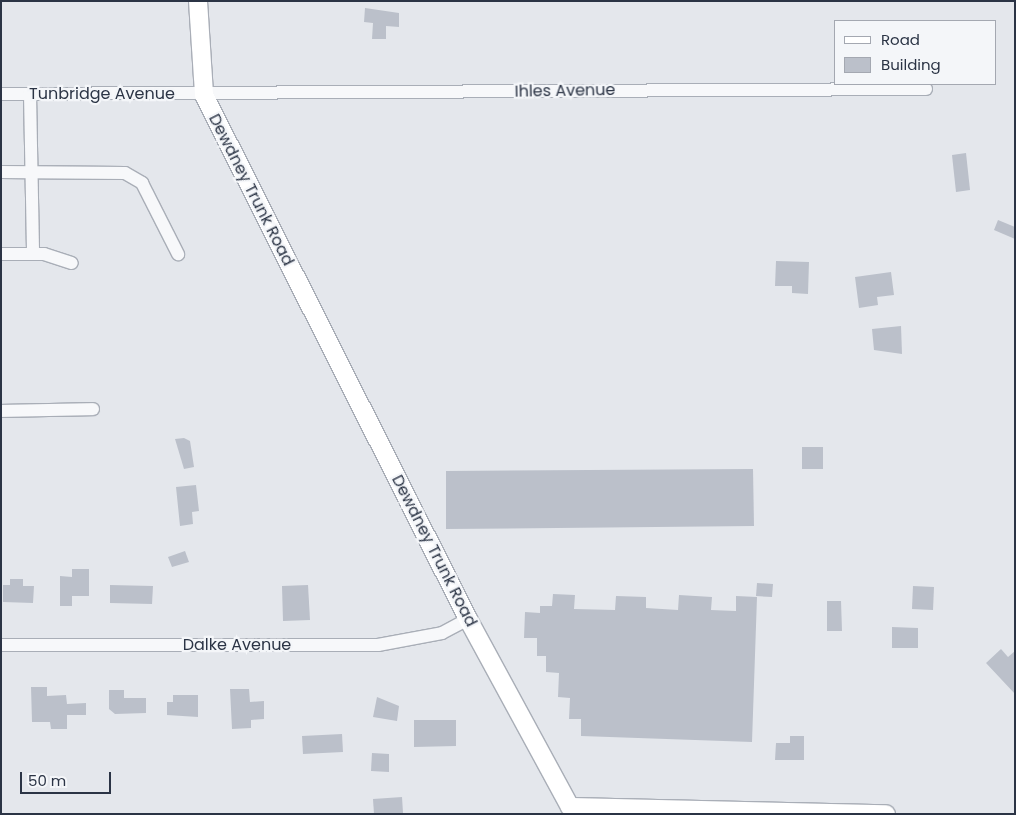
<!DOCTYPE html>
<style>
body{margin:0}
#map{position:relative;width:1016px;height:815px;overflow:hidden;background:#e4e7ec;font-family:Poppins,sans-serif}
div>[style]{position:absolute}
.building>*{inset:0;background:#bbc0ca}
.roads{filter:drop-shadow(1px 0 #a9aeb7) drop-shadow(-1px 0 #a9aeb7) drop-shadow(0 1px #a9aeb7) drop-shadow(0 -1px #a9aeb7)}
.minor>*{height:12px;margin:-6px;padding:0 6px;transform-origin:6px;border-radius:6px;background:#f7f8fa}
.secondary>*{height:18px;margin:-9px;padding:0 9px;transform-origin:9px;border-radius:9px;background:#fff}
span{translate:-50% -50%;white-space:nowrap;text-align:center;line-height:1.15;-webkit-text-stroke:4.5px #f4f6f9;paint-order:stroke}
.street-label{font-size:16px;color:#2b3445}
.frame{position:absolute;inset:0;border:2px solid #2b3445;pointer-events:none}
.legend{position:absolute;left:834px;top:20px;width:162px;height:65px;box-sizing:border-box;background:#f4f6f9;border:1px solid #a4a8b1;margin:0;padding:6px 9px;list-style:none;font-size:15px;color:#2b3445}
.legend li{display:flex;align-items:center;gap:10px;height:25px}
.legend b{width:25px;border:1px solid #a4a8b1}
.scale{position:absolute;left:20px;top:772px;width:91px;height:22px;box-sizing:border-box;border:2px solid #2b3445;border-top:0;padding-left:6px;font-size:15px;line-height:18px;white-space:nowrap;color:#2b3445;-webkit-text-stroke:4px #f4f6f9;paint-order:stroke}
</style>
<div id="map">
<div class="building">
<i style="clip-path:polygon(365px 8px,399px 13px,399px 27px,386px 26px,386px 39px,372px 39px,373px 23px,364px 22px)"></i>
<i style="clip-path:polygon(966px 153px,970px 190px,956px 192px,952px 155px)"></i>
<i style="clip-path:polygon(998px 220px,1015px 227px,1015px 239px,994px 230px)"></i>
<i style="clip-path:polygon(776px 261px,809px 262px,808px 294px,792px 293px,792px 286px,775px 286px)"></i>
<i style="clip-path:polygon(891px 272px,894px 295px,877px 297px,878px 305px,859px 308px,855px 277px)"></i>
<i style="clip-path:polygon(901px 326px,902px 354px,874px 350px,872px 329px)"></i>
<i style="clip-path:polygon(184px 438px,190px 441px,194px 467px,184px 469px,175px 439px)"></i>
<i style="clip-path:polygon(802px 447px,823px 447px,823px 469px,802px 469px)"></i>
<i style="clip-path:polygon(753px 469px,754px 526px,446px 529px,446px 471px)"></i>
<i style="clip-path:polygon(196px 485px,199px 511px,192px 512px,193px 524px,180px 526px,176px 487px)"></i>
<i style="clip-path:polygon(185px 551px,189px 562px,172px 567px,168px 557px)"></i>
<i style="clip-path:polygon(72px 569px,89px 569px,89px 596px,72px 596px,72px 606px,60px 606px,60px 576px,72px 577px)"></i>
<i style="clip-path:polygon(10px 579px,23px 579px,23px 586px,34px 586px,33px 603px,3px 602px,3px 585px,10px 585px)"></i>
<i style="clip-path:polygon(757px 583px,773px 584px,772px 597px,756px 596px)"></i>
<i style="clip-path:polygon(110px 585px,153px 586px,152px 604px,110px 603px)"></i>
<i style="clip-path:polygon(308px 585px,310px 620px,283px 621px,282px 586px)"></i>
<i style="clip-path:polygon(913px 586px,934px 587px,933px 610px,912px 609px)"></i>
<i style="clip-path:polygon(553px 594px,575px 595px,574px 609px,615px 610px,616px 596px,646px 597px,646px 608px,678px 610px,679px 595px,712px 597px,711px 610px,736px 611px,736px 596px,757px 597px,752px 742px,581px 736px,581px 719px,569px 719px,570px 698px,558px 697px,559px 673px,546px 672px,546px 656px,537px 656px,537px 638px,524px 638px,525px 612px,540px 613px,540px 606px,552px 606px)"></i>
<i style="clip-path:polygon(827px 601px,841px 601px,842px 631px,827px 631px)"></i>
<i style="clip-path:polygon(892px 627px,918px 628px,918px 648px,892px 648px)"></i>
<i style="clip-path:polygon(1001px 649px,1008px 657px,1015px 651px,1015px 694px,986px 663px)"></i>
<i style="clip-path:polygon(31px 687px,47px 687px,47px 696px,66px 695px,67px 704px,86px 703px,86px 715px,67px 715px,67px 729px,51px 729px,50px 722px,32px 722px)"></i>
<i style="clip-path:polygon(230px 689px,249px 689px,250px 702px,264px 701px,264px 719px,251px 720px,251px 728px,232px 729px)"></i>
<i style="clip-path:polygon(109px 690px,124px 690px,124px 698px,146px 698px,146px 713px,115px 714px,109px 709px)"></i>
<i style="clip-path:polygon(173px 695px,198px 695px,198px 717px,167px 715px,167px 702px,173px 702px)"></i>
<i style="clip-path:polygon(377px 697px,399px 706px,397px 721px,373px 717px)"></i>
<i style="clip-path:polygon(414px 720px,456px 720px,456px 746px,414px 747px)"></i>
<i style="clip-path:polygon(342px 734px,343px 752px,303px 754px,302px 736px)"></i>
<i style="clip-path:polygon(790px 736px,804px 736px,804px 760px,775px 760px,776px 743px,790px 743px)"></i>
<i style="clip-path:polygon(372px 753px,389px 754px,389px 772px,371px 771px)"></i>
<i style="clip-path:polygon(402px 797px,403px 813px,374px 814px,373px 799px)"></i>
</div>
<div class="roads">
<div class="minor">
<i style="left:1px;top:94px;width:925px;rotate:-0.31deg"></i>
<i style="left:30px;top:94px;width:160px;rotate:88.9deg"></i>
<i style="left:1px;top:172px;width:124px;rotate:0.5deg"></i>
<i style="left:125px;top:173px;width:20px;rotate:30deg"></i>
<i style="left:142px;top:183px;width:80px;rotate:63.1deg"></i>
<i style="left:1px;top:254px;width:43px"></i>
<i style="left:44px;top:254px;width:29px;rotate:18deg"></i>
<i style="left:1px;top:411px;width:92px;rotate:-1.2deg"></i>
<i style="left:1px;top:645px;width:377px"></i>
<i style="left:378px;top:645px;width:65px;rotate:-10.6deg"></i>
<i style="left:442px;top:633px;width:30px;rotate:-28deg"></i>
</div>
<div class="secondary">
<i style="left:198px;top:1px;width:94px;rotate:86.3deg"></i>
<i style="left:204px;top:95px;width:587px;rotate:63.26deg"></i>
<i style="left:468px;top:619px;width:214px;rotate:61.5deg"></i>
<i style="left:570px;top:807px;width:316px;rotate:1.3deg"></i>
</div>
</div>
<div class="street-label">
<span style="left:565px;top:91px;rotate:-1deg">Ihles Avenue</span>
<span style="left:102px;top:94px">Tunbridge Avenue</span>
<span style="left:251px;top:190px;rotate:63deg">Dewdney Trunk Road</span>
<span style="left:434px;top:551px;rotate:63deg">Dewdney Trunk Road</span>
<span style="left:237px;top:645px">Dalke Avenue</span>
</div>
<div class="frame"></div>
<ul class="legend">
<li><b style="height:6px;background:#fff"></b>Road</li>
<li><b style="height:14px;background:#bbc0ca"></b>Building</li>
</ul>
<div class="scale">50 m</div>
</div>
